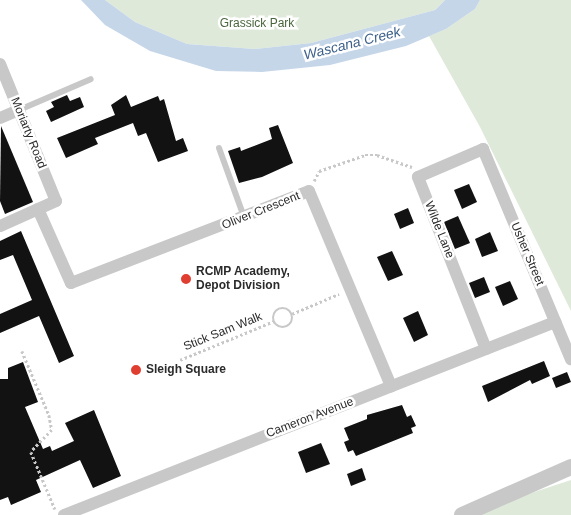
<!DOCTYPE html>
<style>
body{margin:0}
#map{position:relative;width:571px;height:515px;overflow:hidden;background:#fff;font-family:Arial,sans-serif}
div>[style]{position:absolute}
.green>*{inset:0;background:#dfe9d9}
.water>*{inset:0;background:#c5d6e9}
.building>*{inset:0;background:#121212}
.path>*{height:2.5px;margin-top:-1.25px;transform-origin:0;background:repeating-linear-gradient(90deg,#c8c8c8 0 2.5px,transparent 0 5px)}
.path>.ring{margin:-1.25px;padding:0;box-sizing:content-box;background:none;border:2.5px solid #c8c8c8;border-radius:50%}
.service>*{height:6px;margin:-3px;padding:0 3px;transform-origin:3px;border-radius:3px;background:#c8c8c8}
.minor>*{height:12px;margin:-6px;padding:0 6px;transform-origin:6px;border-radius:6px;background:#c8c8c8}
.tertiary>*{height:16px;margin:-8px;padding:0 8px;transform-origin:8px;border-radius:8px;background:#c8c8c8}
.dots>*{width:14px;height:14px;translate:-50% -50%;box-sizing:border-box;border:2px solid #fff;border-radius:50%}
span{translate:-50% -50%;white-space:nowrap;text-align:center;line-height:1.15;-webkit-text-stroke:5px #fff;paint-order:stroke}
.park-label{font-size:12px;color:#48653b}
.street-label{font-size:12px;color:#2b2b2b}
.poi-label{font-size:12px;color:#2b2b2b;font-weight:700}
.left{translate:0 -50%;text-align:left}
.water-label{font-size:14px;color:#3d618a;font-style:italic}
</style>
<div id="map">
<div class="green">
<i style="clip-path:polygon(105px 0,445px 0,435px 10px,311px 43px,255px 49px,187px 44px,135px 22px)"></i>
<i style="clip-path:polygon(480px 0,571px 0,571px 311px,480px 127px,429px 36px,446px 29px,475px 9px)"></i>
<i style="clip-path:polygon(571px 480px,571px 515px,479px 515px,519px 497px)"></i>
</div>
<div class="water">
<i style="clip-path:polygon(81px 0,105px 0,135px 22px,187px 44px,255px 49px,311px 43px,435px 10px,445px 0,480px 0,475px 9px,446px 29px,406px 46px,330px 65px,262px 72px,216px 71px,150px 51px,105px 25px)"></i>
</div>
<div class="building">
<i style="clip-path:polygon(67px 95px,70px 101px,80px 97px,84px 107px,51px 122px,46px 111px,54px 107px,51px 102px)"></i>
<i style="clip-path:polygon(126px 95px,131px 107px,158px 96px,160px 101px,164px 99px,176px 141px,183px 138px,188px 151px,158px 162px,146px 133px,138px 136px,133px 123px,95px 138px,98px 144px,66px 158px,57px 138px,115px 115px,111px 105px)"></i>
<i style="clip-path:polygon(278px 125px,293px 163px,262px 177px,239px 183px,228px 151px,240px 147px,241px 151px,246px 149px,272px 139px,269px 128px)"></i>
<i style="clip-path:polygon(1px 126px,33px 202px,5px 214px,0 201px)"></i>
<i style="clip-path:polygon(469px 184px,477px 202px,462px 209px,454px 190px)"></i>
<i style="clip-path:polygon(408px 208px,414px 223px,400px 229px,394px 214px)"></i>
<i style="clip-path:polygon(458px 216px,470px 243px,455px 249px,444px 222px)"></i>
<i style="clip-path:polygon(21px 231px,74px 356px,59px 363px,39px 316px,0 333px,0 314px,32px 300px,13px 255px,0 260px,0 241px)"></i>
<i style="clip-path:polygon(490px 232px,498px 251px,482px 257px,475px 239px)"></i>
<i style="clip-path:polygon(392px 251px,403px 275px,388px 281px,377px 257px)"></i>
<i style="clip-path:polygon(484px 277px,490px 292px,475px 298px,469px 283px)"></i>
<i style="clip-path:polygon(510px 281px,518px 299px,503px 306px,495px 287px)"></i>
<i style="clip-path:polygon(418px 311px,428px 335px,414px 342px,403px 318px)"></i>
<i style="clip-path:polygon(544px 361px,550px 376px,532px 384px,530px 380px,488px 402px,482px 386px)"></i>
<i style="clip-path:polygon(23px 362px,38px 402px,25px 407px,43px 449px,50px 446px,52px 451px,74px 441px,65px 423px,94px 410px,121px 476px,93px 488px,80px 460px,36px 480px,41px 492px,11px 505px,8px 497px,0 500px,0 379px,8px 379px,8px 368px)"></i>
<i style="clip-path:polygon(567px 372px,571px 382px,556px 388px,552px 378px)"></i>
<i style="clip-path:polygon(402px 405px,407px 417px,411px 415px,416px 426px,411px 428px,413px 433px,356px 456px,353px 450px,348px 452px,344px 442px,349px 440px,344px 428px,367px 419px,367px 415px)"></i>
<i style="clip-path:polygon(321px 443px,330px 464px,306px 473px,298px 452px)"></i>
<i style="clip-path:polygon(362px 468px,366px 480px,351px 486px,347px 474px)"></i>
</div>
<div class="path">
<i style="left:314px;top:181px;width:11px;rotate:-63deg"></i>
<i style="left:319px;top:171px;width:49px;rotate:-19.2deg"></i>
<i style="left:365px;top:155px;width:12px"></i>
<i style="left:377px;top:155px;width:37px;rotate:19deg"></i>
<i class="ring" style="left:273px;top:308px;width:17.5px;height:17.5px"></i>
<i style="left:292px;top:314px;width:51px;rotate:-23.1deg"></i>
<i style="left:22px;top:351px;width:69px;rotate:67.1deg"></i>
<i style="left:49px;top:415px;width:15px;rotate:79deg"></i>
<i style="left:52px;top:430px;width:30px;rotate:134deg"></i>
<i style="left:31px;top:452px;width:62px;rotate:67.2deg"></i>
<i style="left:180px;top:360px;width:102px;rotate:-22.5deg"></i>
</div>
<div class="service">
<i style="left:19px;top:110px;width:78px;rotate:-23.3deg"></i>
<i style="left:219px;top:148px;width:73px;rotate:70.1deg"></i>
</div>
<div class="minor">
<i style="left:0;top:64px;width:148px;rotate:67.8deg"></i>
<i style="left:56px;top:201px;width:61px;rotate:155.9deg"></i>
<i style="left:0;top:118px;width:21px;rotate:-23deg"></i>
<i style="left:38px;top:209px;width:81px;rotate:66deg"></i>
<i style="left:71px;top:283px;width:255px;rotate:-21.1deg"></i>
<i style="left:309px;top:191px;width:212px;rotate:67.2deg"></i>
<i style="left:486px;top:349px;width:185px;rotate:-111.6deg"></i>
<i style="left:418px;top:177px;width:71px;rotate:-23.3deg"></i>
<i style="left:483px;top:149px;width:228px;rotate:67.3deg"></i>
<i style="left:64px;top:515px;width:528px;rotate:-21.46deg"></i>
</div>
<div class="tertiary">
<i style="left:462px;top:515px;width:119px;rotate:-23.8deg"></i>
</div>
<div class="dots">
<i style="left:186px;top:279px;background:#df3e31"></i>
<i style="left:136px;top:370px;background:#df3e31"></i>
</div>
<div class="park-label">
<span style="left:257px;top:24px">Grassick Park</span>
</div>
<div class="street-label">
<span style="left:28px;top:133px;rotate:68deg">Moriarty Road</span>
<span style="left:261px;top:211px;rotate:-22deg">Oliver Crescent</span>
<span style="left:439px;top:230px;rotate:68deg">Wilde Lane</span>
<span style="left:527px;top:254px;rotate:67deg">Usher Street</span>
<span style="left:223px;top:332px;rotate:-22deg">Stick Sam Walk</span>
<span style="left:310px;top:418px;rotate:-21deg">Cameron Avenue</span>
</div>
<div class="poi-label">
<span class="left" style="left:196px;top:279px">RCMP Academy,<br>Depot Division</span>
<span class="left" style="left:146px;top:370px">Sleigh Square</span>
</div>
<div class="water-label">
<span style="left:352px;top:43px;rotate:-14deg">Wascana Creek</span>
</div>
</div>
